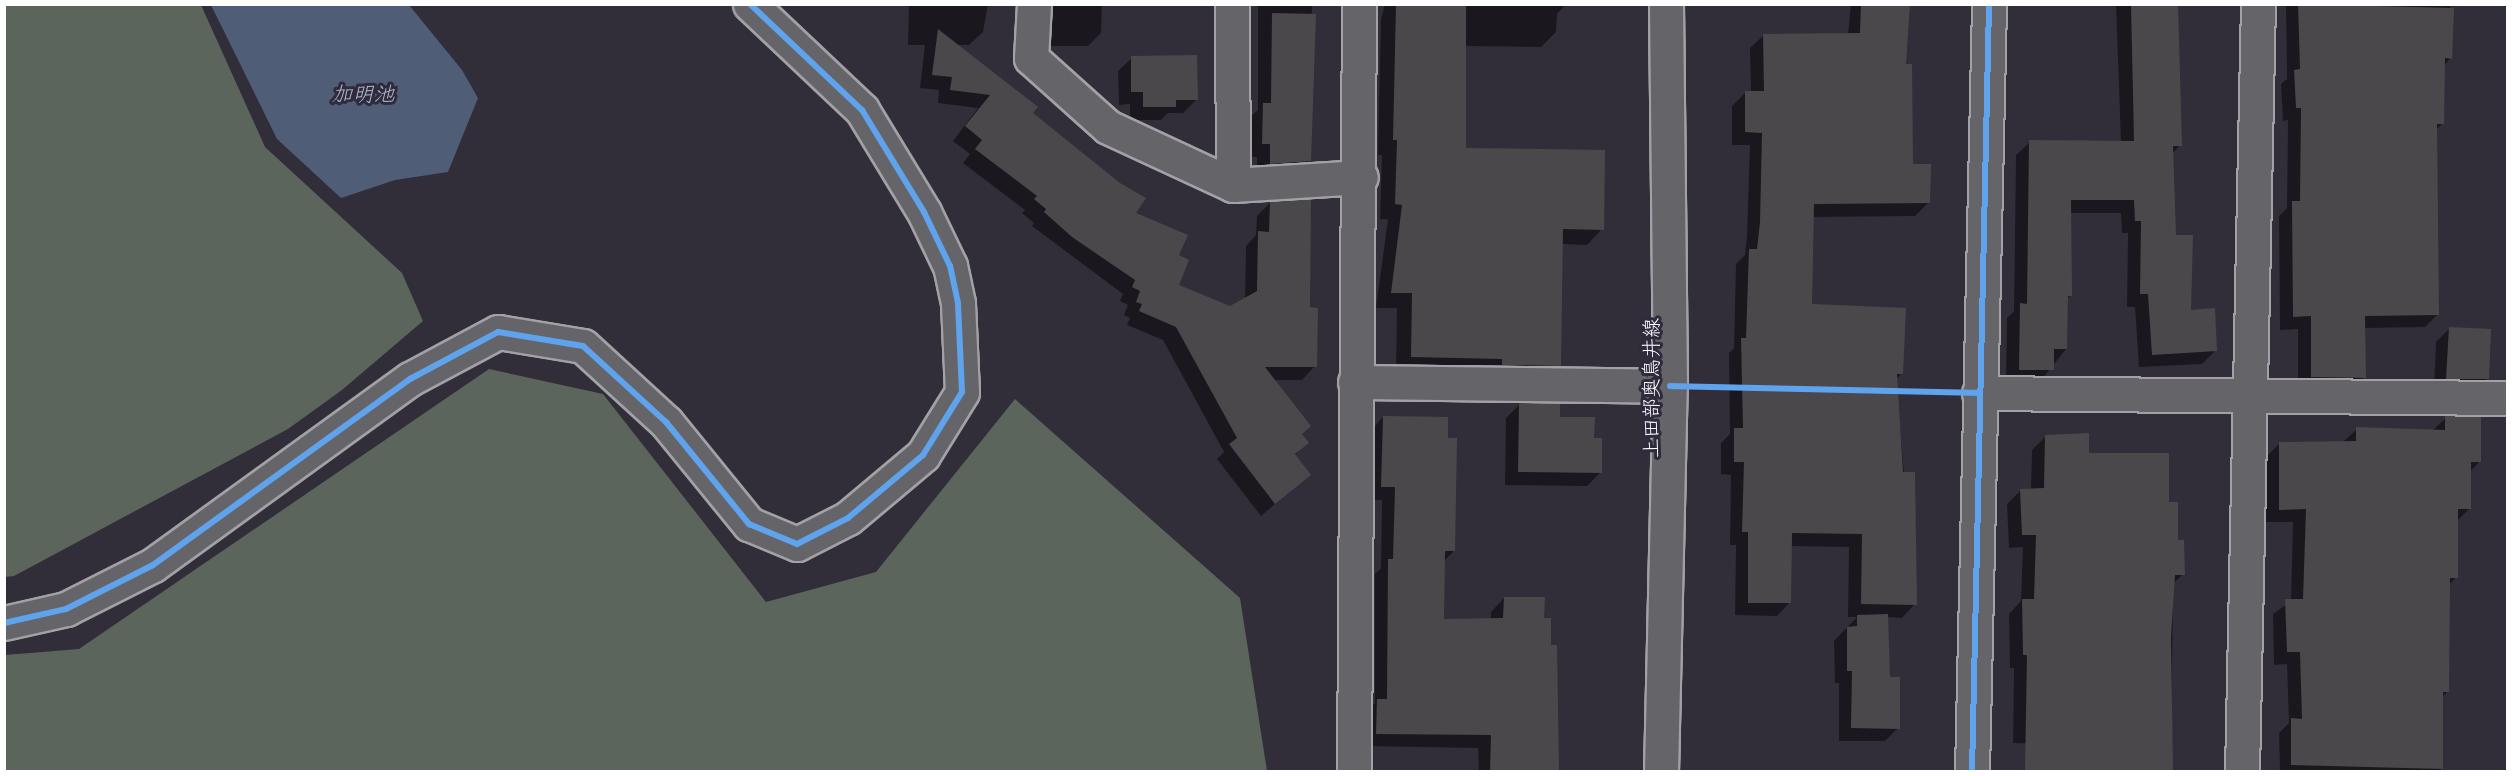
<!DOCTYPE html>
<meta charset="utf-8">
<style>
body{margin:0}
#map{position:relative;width:2512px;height:776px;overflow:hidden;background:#312e39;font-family:Mynerve,"Klee One",sans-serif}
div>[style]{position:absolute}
.green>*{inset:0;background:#5b655c}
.water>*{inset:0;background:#505d77}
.shadow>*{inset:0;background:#0007}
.building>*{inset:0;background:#4b484c}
.roads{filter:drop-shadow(2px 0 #a2a1a6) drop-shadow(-2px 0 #a2a1a6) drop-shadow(0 2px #a2a1a6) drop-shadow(0 -2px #a2a1a6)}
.street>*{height:33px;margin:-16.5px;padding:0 16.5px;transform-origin:16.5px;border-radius:16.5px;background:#656469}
.secondary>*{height:33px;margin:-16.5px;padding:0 16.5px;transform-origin:16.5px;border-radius:16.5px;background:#656469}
.cycleway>*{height:6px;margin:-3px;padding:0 3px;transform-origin:3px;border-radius:3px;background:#60a3ed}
span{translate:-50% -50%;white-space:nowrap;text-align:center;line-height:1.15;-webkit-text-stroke:6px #2f2a3d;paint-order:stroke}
.street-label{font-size:20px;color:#fff}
.water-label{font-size:21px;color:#b2b8c4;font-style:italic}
.frame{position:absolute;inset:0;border:6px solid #fff;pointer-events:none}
</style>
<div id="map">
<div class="green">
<i style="clip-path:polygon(4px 5px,201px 5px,265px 147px,402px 273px,423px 321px,342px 390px,288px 429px,14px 576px,5px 577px)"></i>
<i style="clip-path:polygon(489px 369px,603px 394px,766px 602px,876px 572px,1015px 399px,1240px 598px,1267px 771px,5px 771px,5px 655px,79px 649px)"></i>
</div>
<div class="water">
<i style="clip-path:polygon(211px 5px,409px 5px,462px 70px,478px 98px,448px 172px,395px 180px,341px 198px,277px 139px)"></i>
</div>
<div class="shadow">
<i style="clip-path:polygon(909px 4px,988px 4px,983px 32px,969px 45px,956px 45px,1177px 256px,1177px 285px,1230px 308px,1245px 300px,1246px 246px,1256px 235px,1257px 216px,1270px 203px,1308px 309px,1315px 366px,1302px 380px,1273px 380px,1307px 443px,1294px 456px,1309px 475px,1261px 516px,1217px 459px,1224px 452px,1163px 340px,1127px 325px,1130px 318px,1124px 315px,1128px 305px,1120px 301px,1123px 294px,1032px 226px,1034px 223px,1022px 213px,1025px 210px,963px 163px,970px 154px,953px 141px,978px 108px,938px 103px,939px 90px,920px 88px,925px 45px,908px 45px)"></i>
<i style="clip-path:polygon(1046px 4px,1102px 4px,1101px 33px,1088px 46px,1045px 46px)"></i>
<i style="clip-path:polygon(1258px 4px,1312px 4px,1309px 161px,1296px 174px,1257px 177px,1257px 157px,1250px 157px,1250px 117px,1258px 110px)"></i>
<i style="clip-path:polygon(1385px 4px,1566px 4px,1557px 14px,1556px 32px,1541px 47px,1464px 46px,1465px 149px,1602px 229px,1587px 245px,1561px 244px,1559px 365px,1544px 381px,1396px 372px,1397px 308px,1376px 308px,1388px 219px,1380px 219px,1382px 155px,1378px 155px,1381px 19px)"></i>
<i style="clip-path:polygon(1851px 4px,1908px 4px,1904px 66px,1912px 165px,1929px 202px,1915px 216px,1812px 217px,1811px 305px,1902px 373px,1896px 379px,1915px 604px,1902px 618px,1887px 617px,1888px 678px,1898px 728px,1885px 741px,1839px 741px,1839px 683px,1835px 683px,1834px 641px,1857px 617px,1848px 617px,1849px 547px,1790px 546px,1790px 602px,1777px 616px,1735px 615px,1736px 545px,1730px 545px,1731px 475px,1721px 474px,1721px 443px,1730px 434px,1729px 353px,1734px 348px,1736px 264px,1745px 255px,1747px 236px,1750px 145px,1732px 145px,1732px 106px,1746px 92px,1751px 93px,1750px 48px,1764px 35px,1848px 34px)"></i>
<i style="clip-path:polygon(2116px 4px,2176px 4px,2180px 145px,2172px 154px,2174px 236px,2190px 311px,2216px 350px,2202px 364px,2139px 367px,2135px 307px,2127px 307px,2128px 233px,2122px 233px,2121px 213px,2070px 213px,2071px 295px,2066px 300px,2066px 349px,2039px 383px,2006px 382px,2007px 318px,2014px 311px,2016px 155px,2030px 142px,2121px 142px)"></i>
<i style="clip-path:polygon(2286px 4px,2450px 4px,2451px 58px,2443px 66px,2442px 124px,2435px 131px,2438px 314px,2425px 327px,2364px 328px,2364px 377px,2351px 391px,2298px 390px,2298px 329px,2280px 330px,2279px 216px,2287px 208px,2288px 120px,2283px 121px,2281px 84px,2287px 79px)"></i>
<i style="clip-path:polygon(1132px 58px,1197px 99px,1183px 113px,1168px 113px,1161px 120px,1130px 120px,1130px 104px,1119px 105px,1118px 71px)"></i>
<i style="clip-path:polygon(2449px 329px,2488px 378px,2474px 392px,2434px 391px,2436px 342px)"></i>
<i style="clip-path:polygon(1520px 404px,1558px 418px,1593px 440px,1600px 473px,1587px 486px,1505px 485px,1506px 418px)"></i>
<i style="clip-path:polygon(1383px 417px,1454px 551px,1444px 561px,1442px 621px,1491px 620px,1491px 612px,1504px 598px,1543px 619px,1549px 647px,1555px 647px,1557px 772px,1479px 772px,1478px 748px,1363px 746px,1364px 713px,1375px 703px,1375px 574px,1381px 568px,1382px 500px,1368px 500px,1370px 431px)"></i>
<i style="clip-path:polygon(2446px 418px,2480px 461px,2470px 472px,2470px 508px,2457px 521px,2456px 577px,2448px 586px,2448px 691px,2442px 697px,2441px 772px,2280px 772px,2279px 733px,2289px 723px,2287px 664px,2274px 665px,2273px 614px,2291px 601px,2293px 522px,2266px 522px,2266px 457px,2279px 444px,2343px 442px,2357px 429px,2432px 431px)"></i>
<i style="clip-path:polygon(2045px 437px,2088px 455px,2167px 503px,2183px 574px,2173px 584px,2171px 772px,2061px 772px,2061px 744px,2013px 743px,2014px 668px,2010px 668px,2009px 614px,2021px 601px,2023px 547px,2009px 548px,2007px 504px,2021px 490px,2031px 490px,2032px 450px)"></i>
</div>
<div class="building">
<i style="clip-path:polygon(1396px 4px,1466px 4px,1466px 148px,1605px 150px,1604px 230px,1563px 229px,1561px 366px,1502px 365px,1502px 359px,1411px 357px,1412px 293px,1391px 293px,1402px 205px,1395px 204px,1397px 140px,1393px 140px)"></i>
<i style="clip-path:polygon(1861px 4px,1910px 4px,1906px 64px,1912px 64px,1913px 164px,1931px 164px,1930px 203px,1814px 204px,1812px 304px,1906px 308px,1903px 374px,1897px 374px,1903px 472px,1915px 472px,1917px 605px,1861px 604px,1862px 534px,1792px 533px,1791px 603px,1748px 603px,1748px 532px,1742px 532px,1744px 462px,1734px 462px,1734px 428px,1743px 428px,1741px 338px,1746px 338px,1749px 249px,1757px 249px,1760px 222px,1762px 133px,1745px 132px,1745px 91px,1764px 91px,1763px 34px,1860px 33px)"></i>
<i style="clip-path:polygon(2131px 4px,2178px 4px,2182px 146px,2173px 146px,2176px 235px,2193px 235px,2191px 310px,2215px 308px,2217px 351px,2152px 355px,2148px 294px,2140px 294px,2141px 221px,2135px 221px,2134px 200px,2071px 200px,2072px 296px,2068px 296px,2067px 349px,2054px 349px,2054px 370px,2019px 370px,2020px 303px,2027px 304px,2029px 140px,2134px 141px)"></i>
<i style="clip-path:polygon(2298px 4px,2454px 8px,2452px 59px,2445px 58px,2444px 124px,2437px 124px,2439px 315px,2365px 316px,2366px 378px,2311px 377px,2311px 316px,2293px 317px,2292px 201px,2300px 201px,2301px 108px,2296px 108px,2294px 70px,2300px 69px)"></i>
<i style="clip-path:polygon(1272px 13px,1316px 14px,1311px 161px,1270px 164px,1270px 144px,1262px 144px,1263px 103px,1271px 103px)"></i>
<i style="clip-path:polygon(938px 29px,1038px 107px,1033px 113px,1120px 183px,1146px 198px,1136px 213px,1188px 235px,1179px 255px,1189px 260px,1179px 285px,1230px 306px,1257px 291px,1258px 231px,1269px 232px,1270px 201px,1311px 199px,1310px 307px,1318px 308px,1317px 367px,1265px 367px,1311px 426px,1302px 434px,1309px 443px,1295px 454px,1311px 475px,1275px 504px,1229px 444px,1237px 438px,1176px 327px,1139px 311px,1142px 304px,1136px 302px,1140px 291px,1132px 287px,1135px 280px,1072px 237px,1044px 212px,1046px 209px,1034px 199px,1037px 196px,975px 149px,982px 140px,965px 126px,990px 95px,950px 90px,952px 77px,932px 75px)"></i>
<i style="clip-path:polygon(1197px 55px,1198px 100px,1176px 100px,1176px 107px,1143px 107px,1143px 92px,1131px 92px,1131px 56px)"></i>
<i style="clip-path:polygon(2449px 327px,2491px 329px,2489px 379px,2446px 379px)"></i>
<i style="clip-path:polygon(1519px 403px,1560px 403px,1560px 417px,1595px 417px,1594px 438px,1602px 438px,1602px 473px,1518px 472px)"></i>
<i style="clip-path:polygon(1383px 416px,1448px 417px,1448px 438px,1457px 438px,1455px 551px,1445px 551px,1444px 619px,1503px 618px,1504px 597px,1545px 597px,1544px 618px,1551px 618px,1551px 645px,1557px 645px,1559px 771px,1490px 771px,1491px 735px,1376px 734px,1377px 699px,1387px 699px,1388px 559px,1393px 559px,1395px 487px,1381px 487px)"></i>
<i style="clip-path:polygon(2445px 416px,2481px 416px,2481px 462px,2471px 462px,2471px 509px,2458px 509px,2458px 578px,2450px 578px,2449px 692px,2443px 692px,2443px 769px,2291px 765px,2291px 718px,2302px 719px,2300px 652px,2287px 652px,2285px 599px,2303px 599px,2306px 509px,2279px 510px,2279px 442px,2356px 441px,2356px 427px,2445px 430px)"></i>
<i style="clip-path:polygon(2089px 433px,2089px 453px,2169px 453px,2169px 502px,2178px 502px,2178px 540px,2184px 540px,2185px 575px,2175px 575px,2171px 637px,2173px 771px,2025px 771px,2027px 655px,2023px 655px,2022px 599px,2034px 599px,2036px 535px,2022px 535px,2020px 489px,2044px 488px,2045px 435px)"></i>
<i style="clip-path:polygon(1888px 614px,1890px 677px,1900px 677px,1900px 729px,1851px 728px,1852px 671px,1847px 671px,1847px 627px,1857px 626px,1857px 615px)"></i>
</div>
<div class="roads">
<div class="street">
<i style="left:1034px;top:4px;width:54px;rotate:93.2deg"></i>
<i style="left:1031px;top:58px;width:103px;rotate:41.9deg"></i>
<i style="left:1108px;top:127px;width:138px;rotate:24.9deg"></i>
<i style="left:1233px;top:185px;width:128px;rotate:-3.6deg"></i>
<i style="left:1232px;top:4px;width:181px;rotate:89.7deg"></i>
<i style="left:1355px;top:382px;width:315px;rotate:0.7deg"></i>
<i style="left:1979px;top:393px;width:529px;rotate:0.54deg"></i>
<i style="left:4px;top:623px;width:64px;rotate:-12.7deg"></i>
<i style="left:66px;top:609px;width:97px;rotate:-26.8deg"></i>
<i style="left:153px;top:565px;width:317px;rotate:-35.9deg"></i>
<i style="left:410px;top:379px;width:100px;rotate:-28.1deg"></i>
<i style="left:498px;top:332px;width:86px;rotate:9.4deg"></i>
<i style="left:583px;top:346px;width:113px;rotate:42.5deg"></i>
<i style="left:666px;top:422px;width:132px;rotate:50.9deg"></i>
<i style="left:749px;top:524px;width:52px;rotate:22.6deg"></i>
<i style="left:797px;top:544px;width:57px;rotate:-27deg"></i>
<i style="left:848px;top:518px;width:98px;rotate:-40deg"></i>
<i style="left:923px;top:455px;width:74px;rotate:-58.2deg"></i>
<i style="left:962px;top:392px;width:89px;rotate:-92.6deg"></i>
<i style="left:958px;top:303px;width:38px;rotate:-102deg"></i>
<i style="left:950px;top:266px;width:60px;rotate:-115.7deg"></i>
<i style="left:924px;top:212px;width:119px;rotate:-121.3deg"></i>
<i style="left:862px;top:110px;width:154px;rotate:-136.6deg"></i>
<i style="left:1354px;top:772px;width:768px;rotate:-89.63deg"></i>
<i style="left:1972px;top:772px;width:768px;rotate:-88.73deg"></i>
<i style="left:2242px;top:772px;width:768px;rotate:-88.81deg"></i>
</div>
<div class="secondary">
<i style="left:1661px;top:772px;width:386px;rotate:-88.7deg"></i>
<i style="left:1670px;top:386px;width:382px;rotate:-90.6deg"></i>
</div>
</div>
<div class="cycleway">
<i style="left:1670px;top:386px;width:309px;rotate:1.3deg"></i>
<i style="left:4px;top:623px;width:64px;rotate:-12.7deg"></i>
<i style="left:66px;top:609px;width:97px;rotate:-26.8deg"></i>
<i style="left:153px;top:565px;width:317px;rotate:-35.9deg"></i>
<i style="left:410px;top:379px;width:100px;rotate:-28.1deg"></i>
<i style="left:498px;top:332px;width:86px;rotate:9.4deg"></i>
<i style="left:583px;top:346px;width:113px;rotate:42.5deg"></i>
<i style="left:666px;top:422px;width:132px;rotate:50.9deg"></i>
<i style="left:749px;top:524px;width:52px;rotate:22.6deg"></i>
<i style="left:797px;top:544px;width:57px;rotate:-27deg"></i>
<i style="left:848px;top:518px;width:98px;rotate:-40deg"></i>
<i style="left:923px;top:455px;width:74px;rotate:-58.2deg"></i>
<i style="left:962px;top:392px;width:89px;rotate:-92.6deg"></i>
<i style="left:958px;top:303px;width:38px;rotate:-102deg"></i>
<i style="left:950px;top:266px;width:60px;rotate:-115.7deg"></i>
<i style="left:924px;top:212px;width:119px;rotate:-121.3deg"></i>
<i style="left:862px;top:110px;width:154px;rotate:-136.6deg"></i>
<i style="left:1972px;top:772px;width:768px;rotate:-88.73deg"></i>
</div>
<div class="street-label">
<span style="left:1652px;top:388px;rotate:-90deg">上田部奥鳥井線</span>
</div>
<div class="water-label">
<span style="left:363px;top:95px">加明池</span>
</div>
<div class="frame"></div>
</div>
